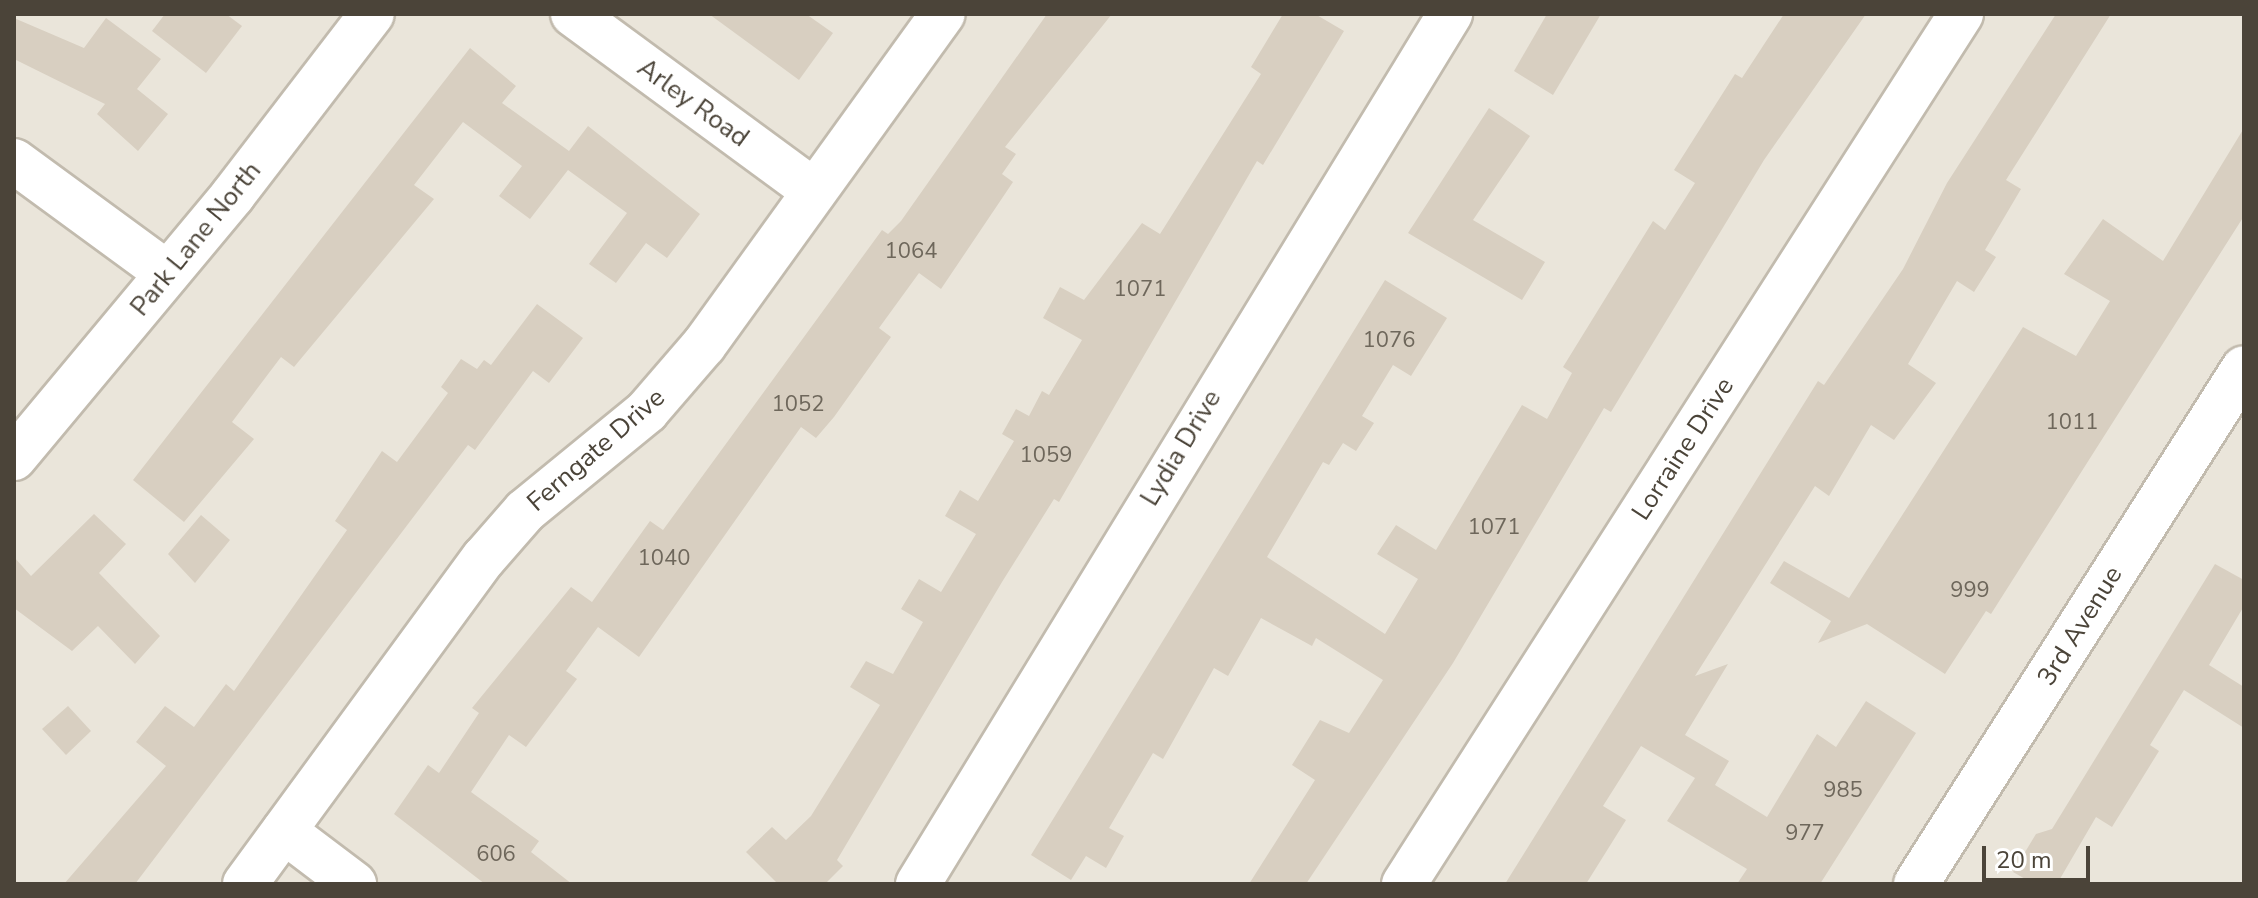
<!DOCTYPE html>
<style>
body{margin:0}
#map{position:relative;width:2258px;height:898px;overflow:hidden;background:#f6f3ec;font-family:"Nunito Sans",sans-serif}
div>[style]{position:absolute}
.residential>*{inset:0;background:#eae5da}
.building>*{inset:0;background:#d8cfc1}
.roads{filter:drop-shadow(2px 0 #c2bbae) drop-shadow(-2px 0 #c2bbae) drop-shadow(0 2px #c2bbae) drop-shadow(0 -2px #c2bbae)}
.minor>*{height:44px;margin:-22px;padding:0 22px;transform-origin:22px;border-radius:22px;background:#fff}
span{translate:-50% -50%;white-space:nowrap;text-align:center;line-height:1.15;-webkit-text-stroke:6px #fff;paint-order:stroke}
.number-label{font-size:22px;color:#6e675b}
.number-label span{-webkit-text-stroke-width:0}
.street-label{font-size:26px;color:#4b4439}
.frame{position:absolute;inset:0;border:16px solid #4b4439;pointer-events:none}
.scale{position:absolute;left:1982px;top:846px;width:108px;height:36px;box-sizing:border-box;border:4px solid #4b4439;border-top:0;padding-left:10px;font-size:24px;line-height:28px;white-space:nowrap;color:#4b4439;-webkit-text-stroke:6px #fff;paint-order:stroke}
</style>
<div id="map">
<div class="residential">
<i style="clip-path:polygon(14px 14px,2244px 14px,2244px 884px,14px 884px)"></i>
</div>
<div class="building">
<i style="clip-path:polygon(165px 14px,226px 14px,242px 26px,206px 73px,152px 31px)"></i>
<i style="clip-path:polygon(709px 14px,806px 14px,833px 33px,799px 80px)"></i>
<i style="clip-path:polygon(1047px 14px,1112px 14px,1005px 147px,1016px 154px,1002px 174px,1013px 182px,941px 289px,919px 273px,879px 328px,891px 337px,834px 417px,816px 438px,801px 427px,639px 657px,598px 627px,566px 671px,577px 679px,526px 747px,509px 735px,471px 792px,539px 841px,531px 852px,572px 884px,485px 884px,394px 814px,428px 765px,439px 773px,479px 713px,472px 708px,571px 587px,592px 602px,650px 521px,663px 530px,882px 230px,888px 234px,901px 221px)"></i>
<i style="clip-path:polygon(1283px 14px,1315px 14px,1344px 31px,1263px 165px,1257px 161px,1059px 502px,1054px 499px,1002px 582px,837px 860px,843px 866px,825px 884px,778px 884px,746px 852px,772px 827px,786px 840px,811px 816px,880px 705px,850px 687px,866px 661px,893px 674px,923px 622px,901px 609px,919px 579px,941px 592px,976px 534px,945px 516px,960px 490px,978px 501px,1014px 441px,1002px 434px,1016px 409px,1029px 416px,1042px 391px,1049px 395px,1082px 340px,1043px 318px,1060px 287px,1084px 300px,1142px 223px,1160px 234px,1261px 74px,1251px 67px)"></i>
<i style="clip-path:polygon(1547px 14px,1601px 14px,1553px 95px,1514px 71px)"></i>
<i style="clip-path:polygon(1784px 14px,1866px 14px,1764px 160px,1611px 412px,1604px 408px,1453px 663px,1306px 884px,1249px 884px,1315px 780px,1292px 765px,1320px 720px,1349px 733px,1383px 680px,1316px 638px,1312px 646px,1261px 618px,1228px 676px,1214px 668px,1163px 759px,1153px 753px,1109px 828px,1124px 836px,1106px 868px,1086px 856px,1071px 880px,1031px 855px,1385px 280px,1447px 318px,1411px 376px,1393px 365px,1362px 416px,1374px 423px,1356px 451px,1343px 443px,1329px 465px,1323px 462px,1267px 557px,1385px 634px,1418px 579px,1377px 554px,1396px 525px,1436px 550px,1522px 405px,1547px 419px,1572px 373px,1563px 367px,1653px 221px,1665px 230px,1695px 183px,1674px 170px,1735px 74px,1742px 78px)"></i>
<i style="clip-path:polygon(2056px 14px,2111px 14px,2006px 180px,2021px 189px,1985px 250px,1996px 257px,1974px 292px,1957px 281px,1908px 364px,1936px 383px,1894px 440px,1871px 425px,1829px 496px,1815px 486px,1695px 676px,1728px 664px,1685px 735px,1729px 761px,1715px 785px,1767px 817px,1817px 734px,1836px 747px,1866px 701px,1916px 733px,1820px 884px,1737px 884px,1747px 869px,1667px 821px,1695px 778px,1641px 746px,1603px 806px,1626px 820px,1586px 884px,1505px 884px,1818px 381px,1824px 385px,1903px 269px,1947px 183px)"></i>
<i style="clip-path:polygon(14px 18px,84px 48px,106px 18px,161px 59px,137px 89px,168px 114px,138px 151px,97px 114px,105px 104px,14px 59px)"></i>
<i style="clip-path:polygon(470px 48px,516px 86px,502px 103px,569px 151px,588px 126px,700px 214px,667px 258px,646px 243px,616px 283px,589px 264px,627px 213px,568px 170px,530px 219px,499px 196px,522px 166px,463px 122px,414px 185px,434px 199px,294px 367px,281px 357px,232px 422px,254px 439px,184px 522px,133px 480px)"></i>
<i style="clip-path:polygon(1489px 108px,1530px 136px,1473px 220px,1545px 262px,1522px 300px,1408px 233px)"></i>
<i style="clip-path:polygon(2244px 128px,2244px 216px,1991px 614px,1986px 611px,1945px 674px,1867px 624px,1818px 643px,1831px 621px,1770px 583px,1784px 561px,1849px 598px,2023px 327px,2076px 356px,2110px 301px,2064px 274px,2103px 219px,2163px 261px)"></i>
<i style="clip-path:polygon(537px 304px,583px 338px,549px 383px,533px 371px,475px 450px,468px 445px,135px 884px,64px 884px,166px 766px,136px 742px,165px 706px,194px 727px,226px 684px,234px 691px,347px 530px,335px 521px,382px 451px,397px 462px,448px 393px,441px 387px,461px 359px,477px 369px,484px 360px,491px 365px)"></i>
<i style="clip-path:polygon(94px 514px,126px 544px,99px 573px,160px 636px,135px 664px,98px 626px,72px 651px,14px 608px,14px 557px,31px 576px)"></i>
<i style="clip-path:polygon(201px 515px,230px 540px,195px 583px,168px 554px)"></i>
<i style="clip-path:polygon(2215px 564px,2244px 580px,2244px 606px,2209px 665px,2244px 687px,2244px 728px,2184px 690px,2150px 745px,2159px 751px,2112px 827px,2096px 817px,2057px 884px,2034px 884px,2013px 872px,2036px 834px,2052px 829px)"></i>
<i style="clip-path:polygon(68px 706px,91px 731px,66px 755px,42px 729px)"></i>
</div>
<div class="roads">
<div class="minor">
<i style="left:573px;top:14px;width:299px;rotate:36.3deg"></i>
<i style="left:14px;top:161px;width:190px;rotate:36.2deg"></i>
<i style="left:14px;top:458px;width:342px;rotate:-50.2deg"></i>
<i style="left:233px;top:195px;width:228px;rotate:-52.5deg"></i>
<i style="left:284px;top:831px;width:88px;rotate:37.1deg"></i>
<i style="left:245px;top:884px;width:404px;rotate:-53.8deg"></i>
<i style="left:484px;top:558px;width:62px;rotate:-48.9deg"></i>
<i style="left:525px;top:511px;width:158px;rotate:-39.3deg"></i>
<i style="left:647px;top:411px;width:87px;rotate:-49.2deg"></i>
<i style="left:704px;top:345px;width:408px;rotate:-54.2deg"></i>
<i style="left:918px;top:884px;width:1020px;rotate:-58.55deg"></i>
<i style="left:1404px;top:884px;width:1033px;rotate:-57.37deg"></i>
<i style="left:1916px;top:884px;width:611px;rotate:-57.56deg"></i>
</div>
</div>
<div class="number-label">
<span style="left:911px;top:252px">1064</span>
<span style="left:1140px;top:290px">1071</span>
<span style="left:1389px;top:341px">1076</span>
<span style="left:798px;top:405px">1052</span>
<span style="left:2072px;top:423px">1011</span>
<span style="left:1046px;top:456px">1059</span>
<span style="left:1494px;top:528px">1071</span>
<span style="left:664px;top:559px">1040</span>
<span style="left:1970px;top:591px">999</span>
<span style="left:1843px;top:791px">985</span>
<span style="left:1805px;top:834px">977</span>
<span style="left:496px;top:855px">606</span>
</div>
<div class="street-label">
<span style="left:693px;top:103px;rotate:36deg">Arley Road</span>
<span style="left:196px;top:239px;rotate:-51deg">Park Lane North</span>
<span style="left:1181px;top:448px;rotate:-59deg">Lydia Drive</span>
<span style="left:1683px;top:449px;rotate:-57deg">Lorraine Drive</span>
<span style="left:596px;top:450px;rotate:-41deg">Ferngate Drive</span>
<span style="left:2080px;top:626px;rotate:-58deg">3rd Avenue</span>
</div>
<div class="frame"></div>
<div class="scale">20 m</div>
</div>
